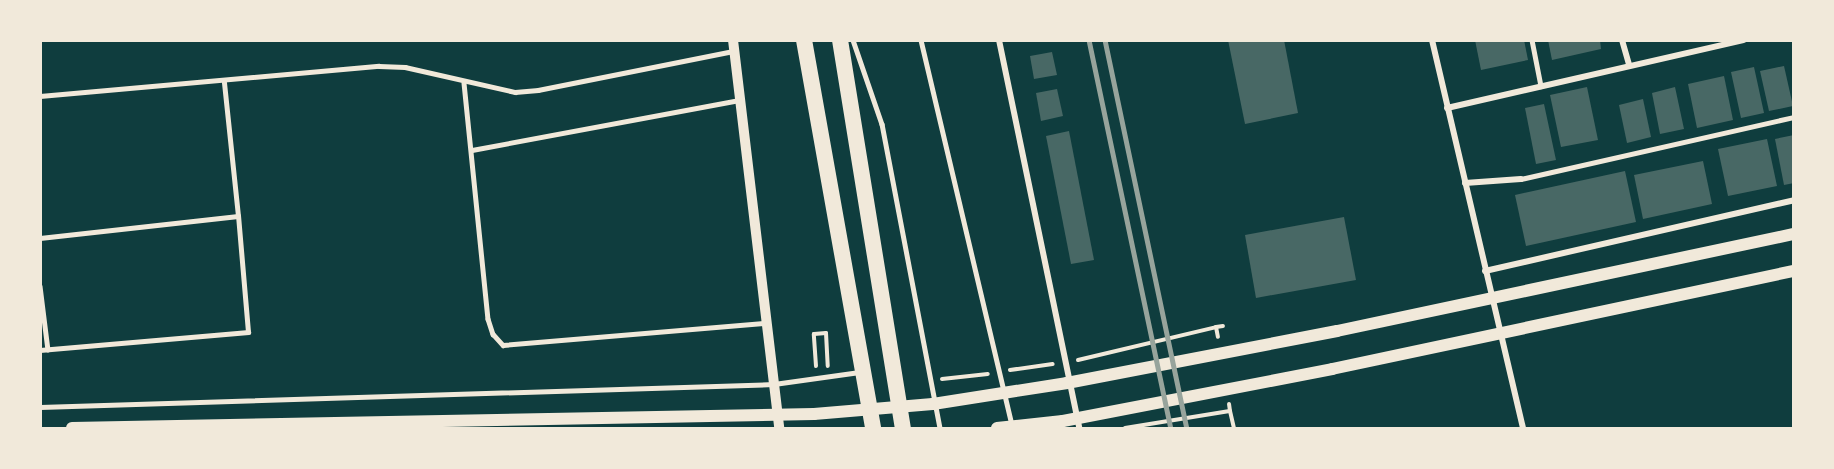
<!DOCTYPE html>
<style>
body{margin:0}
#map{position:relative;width:1834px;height:469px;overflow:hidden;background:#0f3d3e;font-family:Spectral,serif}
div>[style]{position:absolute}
.building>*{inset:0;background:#486865}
.path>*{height:4px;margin:-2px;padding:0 2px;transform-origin:2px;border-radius:2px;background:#f1e9da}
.service>*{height:4.5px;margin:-2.25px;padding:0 2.25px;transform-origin:2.25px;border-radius:2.25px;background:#f1e9da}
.minor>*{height:6px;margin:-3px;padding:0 3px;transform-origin:3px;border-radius:3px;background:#f1e9da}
.tertiary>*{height:10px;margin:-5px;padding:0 5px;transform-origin:5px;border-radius:5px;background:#f1e9da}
.secondary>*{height:12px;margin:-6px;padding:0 6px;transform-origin:6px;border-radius:6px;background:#f1e9da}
.trunk>*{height:16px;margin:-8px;padding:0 8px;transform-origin:8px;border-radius:8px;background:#f1e9da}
.rail>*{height:4.5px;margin:-2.25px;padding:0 2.25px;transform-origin:2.25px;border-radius:2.25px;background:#97a49c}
span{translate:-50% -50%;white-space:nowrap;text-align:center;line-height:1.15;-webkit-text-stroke:4.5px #f1e9da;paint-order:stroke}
.frame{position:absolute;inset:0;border:42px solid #f1e9da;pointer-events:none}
</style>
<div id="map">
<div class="building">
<i style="clip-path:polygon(1228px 40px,1284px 40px,1298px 113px,1245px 124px)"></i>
<i style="clip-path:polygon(1475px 40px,1524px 40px,1528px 60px,1481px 70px)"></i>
<i style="clip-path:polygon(1548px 40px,1600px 40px,1601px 49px,1552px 60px)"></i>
<i style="clip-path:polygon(1052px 52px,1057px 75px,1034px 79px,1030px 56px)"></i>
<i style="clip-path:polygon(1784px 66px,1793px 106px,1769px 111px,1760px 71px)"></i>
<i style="clip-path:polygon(1754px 67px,1764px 113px,1741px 118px,1731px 72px)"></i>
<i style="clip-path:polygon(1724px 76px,1733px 120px,1697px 128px,1688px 84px)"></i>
<i style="clip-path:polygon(1587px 87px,1598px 140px,1561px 147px,1550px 95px)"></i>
<i style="clip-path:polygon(1675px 87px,1684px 129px,1660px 134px,1652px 93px)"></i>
<i style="clip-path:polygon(1057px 89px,1063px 116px,1041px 121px,1036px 93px)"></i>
<i style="clip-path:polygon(1643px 99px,1651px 137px,1627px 143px,1619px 105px)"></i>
<i style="clip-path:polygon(1544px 104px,1556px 160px,1536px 164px,1525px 108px)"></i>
<i style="clip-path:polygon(1069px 131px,1094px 260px,1071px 264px,1046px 136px)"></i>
<i style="clip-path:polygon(1794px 135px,1794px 183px,1784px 185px,1775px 139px)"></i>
<i style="clip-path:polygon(1767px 139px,1777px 186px,1728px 196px,1718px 149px)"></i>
<i style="clip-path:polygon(1703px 161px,1712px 204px,1643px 219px,1634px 175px)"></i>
<i style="clip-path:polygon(1625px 171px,1636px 222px,1526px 246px,1515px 195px)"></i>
<i style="clip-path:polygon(1344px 217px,1356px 280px,1256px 298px,1245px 235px)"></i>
</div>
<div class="path">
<i style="left:1216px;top:327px;width:7px;rotate:-8deg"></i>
<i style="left:1078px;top:360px;width:142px;rotate:-13.4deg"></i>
<i style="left:1216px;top:327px;width:10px;rotate:79deg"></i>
<i style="left:816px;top:366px;width:32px;rotate:-94deg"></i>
<i style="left:814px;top:334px;width:12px;rotate:-5deg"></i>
<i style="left:826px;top:333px;width:33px;rotate:87deg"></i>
<i style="left:1010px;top:370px;width:43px;rotate:-7.9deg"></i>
<i style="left:942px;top:379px;width:46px;rotate:-6.2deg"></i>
<i style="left:1230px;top:411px;width:17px;rotate:77deg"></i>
<i style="left:1125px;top:428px;width:106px;rotate:-9.2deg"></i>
<i style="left:1230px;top:411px;width:7px;rotate:-98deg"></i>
</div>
<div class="service">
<i style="left:853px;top:40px;width:89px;rotate:71deg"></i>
<i style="left:882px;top:124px;width:309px;rotate:79.2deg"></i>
<i style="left:921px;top:40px;width:397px;rotate:76.7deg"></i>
<i style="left:1532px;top:40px;width:47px;rotate:78.9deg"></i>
<i style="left:464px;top:83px;width:237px;rotate:84.2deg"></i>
<i style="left:488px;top:319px;width:16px;rotate:72deg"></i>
<i style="left:493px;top:334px;width:15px;rotate:48deg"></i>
<i style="left:503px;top:345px;width:263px;rotate:-4.8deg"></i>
<i style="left:40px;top:96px;width:340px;rotate:-5.1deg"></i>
<i style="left:379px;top:66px;width:26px;rotate:2deg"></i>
<i style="left:405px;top:67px;width:113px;rotate:12.8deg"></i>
<i style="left:515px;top:92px;width:23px;rotate:-5deg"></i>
<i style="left:538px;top:90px;width:200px;rotate:-11.3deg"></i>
<i style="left:472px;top:150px;width:273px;rotate:-10.6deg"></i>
<i style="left:1521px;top:179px;width:280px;rotate:-12.8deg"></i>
<i style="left:40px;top:238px;width:199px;rotate:-6.3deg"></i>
<i style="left:238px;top:216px;width:134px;rotate:-96deg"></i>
<i style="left:40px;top:286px;width:64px;rotate:82.9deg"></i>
<i style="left:40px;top:350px;width:209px;rotate:-4.9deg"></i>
<i style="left:248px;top:332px;width:116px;rotate:-94.9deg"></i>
<i style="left:40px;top:407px;width:734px;rotate:-1.79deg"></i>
<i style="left:774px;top:384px;width:86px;rotate:-8deg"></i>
</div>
<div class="minor">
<i style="left:999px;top:40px;width:396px;rotate:78.3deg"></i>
<i style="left:1432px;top:40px;width:399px;rotate:76.8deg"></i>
<i style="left:1622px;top:40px;width:26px;rotate:74deg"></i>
<i style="left:1447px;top:108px;width:304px;rotate:-12.9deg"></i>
<i style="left:1465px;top:183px;width:56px;rotate:-4.1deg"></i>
<i style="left:1485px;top:271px;width:317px;rotate:-12.9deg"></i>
</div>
<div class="tertiary">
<i style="left:733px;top:40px;width:391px;rotate:83.2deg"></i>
</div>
<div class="secondary">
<i style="left:72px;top:428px;width:742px;rotate:-1.08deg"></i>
<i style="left:814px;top:414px;width:119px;rotate:-4.8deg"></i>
<i style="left:933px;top:404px;width:136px;rotate:-8.9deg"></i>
<i style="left:1067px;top:383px;width:275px;rotate:-10.9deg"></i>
<i style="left:1337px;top:331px;width:467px;rotate:-12deg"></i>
<i style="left:997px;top:428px;width:66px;rotate:-6.1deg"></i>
<i style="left:1063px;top:421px;width:274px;rotate:-10.9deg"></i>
<i style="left:1332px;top:369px;width:472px;rotate:-12deg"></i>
</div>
<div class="trunk">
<i style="left:804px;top:40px;width:394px;rotate:79.9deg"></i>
<i style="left:840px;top:40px;width:393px;rotate:80.8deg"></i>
</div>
<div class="rail">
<i style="left:1089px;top:40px;width:397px;rotate:78.1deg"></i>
<i style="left:1105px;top:40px;width:397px;rotate:78.1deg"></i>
</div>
<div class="frame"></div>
</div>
